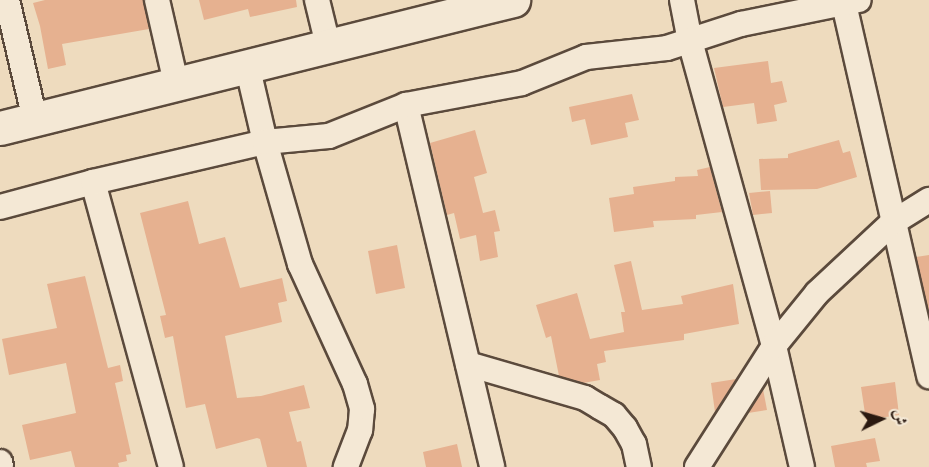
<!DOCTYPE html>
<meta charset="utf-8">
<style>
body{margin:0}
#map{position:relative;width:929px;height:467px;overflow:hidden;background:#eedbbe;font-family:"Old Standard TT",Amiri,serif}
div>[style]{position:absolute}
.building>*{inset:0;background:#e6b190}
.roads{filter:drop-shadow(2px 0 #5b4a3c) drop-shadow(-2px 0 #5b4a3c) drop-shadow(0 2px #5b4a3c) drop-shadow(0 -2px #5b4a3c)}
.street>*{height:24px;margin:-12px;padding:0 12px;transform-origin:12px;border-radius:12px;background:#f4e8d5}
.secondary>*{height:33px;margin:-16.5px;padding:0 16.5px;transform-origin:16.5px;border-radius:16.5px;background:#f4e8d5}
span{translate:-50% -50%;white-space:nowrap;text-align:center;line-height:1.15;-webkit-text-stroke:5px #f4e8d5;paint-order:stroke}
.north{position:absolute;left:851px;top:389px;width:60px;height:60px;-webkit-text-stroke:4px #f4e8d5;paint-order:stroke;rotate:85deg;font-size:16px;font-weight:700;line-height:24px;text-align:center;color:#2a1910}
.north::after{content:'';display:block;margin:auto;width:21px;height:27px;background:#2a1910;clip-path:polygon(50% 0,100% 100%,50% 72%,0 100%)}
</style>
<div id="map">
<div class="building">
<i style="clip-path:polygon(45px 0,143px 0,149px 29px,62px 44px,66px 65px,48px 69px,40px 26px,33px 3px)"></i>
<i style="clip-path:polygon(199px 0,296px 0,297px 7px,250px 17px,248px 9px,204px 20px)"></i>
<i style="clip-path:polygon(768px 61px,771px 83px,782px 81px,787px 102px,774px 105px,777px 121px,757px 124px,754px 103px,723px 107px,714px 68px)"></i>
<i style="clip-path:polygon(632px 94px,639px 120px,625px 123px,628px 137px,591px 145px,585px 119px,572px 122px,569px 107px)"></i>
<i style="clip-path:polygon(475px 130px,487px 173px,474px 177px,483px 213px,495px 210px,500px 231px,494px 232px,498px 257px,480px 261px,476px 235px,460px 239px,454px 213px,447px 215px,430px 143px)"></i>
<i style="clip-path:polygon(839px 140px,843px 153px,850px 151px,857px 177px,817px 189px,761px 190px,759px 159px,788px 158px,788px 154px)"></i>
<i style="clip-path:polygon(710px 167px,722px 212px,696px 215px,696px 219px,653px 221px,654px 227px,614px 232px,609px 198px,634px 194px,633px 187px,675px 181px,675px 177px,698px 176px,697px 170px)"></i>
<i style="clip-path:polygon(770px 191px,772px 213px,753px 215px,749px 193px)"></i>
<i style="clip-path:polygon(188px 201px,199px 244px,225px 237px,240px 288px,282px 278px,287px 301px,278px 303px,282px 322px,225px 336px,237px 398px,261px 396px,304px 385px,310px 408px,289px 412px,297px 442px,301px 441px,307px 467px,267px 467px,260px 439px,257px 438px,216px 449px,205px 404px,186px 408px,173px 336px,165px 338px,160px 316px,166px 315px,140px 213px)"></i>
<i style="clip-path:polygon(397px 245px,405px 288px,376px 294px,368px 251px)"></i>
<i style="clip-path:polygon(929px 255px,929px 309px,928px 309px,916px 257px)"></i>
<i style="clip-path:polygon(631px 261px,642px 310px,683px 304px,681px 296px,733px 284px,739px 324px,684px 334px,684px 340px,604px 351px,606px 362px,597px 364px,600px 380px,583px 383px,559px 376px,551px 336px,546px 338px,536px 305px,577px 293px,590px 339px,624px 332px,621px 312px,625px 312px,614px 265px)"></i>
<i style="clip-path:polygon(85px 276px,108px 368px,120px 365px,123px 381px,115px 383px,131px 454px,126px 455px,127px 461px,118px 463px,119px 467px,75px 467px,71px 451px,30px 460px,22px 425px,76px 413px,66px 363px,9px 375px,2px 339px,57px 328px,47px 284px)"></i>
<i style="clip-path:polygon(736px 379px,715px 412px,711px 383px)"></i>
<i style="clip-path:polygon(895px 382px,899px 415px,866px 420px,861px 387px)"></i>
<i style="clip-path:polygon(763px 389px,767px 410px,748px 413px)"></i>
<i style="clip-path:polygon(875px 438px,880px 461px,866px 463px,867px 467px,835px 467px,831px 446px)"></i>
<i style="clip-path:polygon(457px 444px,462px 467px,426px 467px,423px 452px)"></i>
</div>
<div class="roads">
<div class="street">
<i style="left:7px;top:0;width:122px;rotate:76.8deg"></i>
<i style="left:157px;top:0;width:85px;rotate:77.1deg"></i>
<i style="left:317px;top:0;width:46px;rotate:76.3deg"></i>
<i style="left:682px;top:0;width:42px;rotate:79deg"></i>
<i style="left:690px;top:41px;width:316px;rotate:74.6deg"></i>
<i style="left:774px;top:346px;width:124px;rotate:77deg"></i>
<i style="left:844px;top:4px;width:382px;rotate:77.1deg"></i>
<i style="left:247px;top:65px;width:79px;rotate:76.8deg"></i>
<i style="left:265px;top:142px;width:127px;rotate:74deg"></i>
<i style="left:300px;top:264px;width:132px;rotate:65.4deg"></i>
<i style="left:355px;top:384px;width:26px;rotate:74deg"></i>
<i style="left:362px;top:409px;width:21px;rotate:95deg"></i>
<i style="left:360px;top:430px;width:40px;rotate:111deg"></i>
<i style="left:406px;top:105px;width:372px;rotate:76.6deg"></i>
<i style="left:93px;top:182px;width:295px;rotate:74.7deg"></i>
<i style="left:0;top:207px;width:96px;rotate:-15deg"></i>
<i style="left:93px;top:182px;width:177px;rotate:-13.1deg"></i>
<i style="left:265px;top:142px;width:64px;rotate:-5.4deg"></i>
<i style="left:329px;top:136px;width:83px;rotate:-21.9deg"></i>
<i style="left:406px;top:105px;width:118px;rotate:-10.7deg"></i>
<i style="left:522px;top:83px;width:69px;rotate:-22.1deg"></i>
<i style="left:586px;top:57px;width:81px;rotate:-6.3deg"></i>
<i style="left:667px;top:48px;width:78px;rotate:-18deg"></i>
<i style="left:741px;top:24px;width:120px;rotate:-11.5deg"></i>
<i style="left:468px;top:364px;width:122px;rotate:16.2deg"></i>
<i style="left:585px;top:398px;width:17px;rotate:31deg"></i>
<i style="left:600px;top:407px;width:16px;rotate:30deg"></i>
<i style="left:614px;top:415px;width:17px;rotate:50deg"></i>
<i style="left:625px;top:428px;width:18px;rotate:61deg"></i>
<i style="left:634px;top:444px;width:24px;rotate:78deg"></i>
<i style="left:0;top:462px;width:5px;rotate:79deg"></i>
<i style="left:697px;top:467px;width:143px;rotate:-57.5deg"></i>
<i style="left:774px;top:346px;width:68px;rotate:-50.9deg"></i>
<i style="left:817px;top:293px;width:103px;rotate:-43deg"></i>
<i style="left:892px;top:223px;width:44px;rotate:-31.9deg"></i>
</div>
<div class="secondary">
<i style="left:0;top:128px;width:529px;rotate:-14.01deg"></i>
</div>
</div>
<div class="north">ش</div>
</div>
